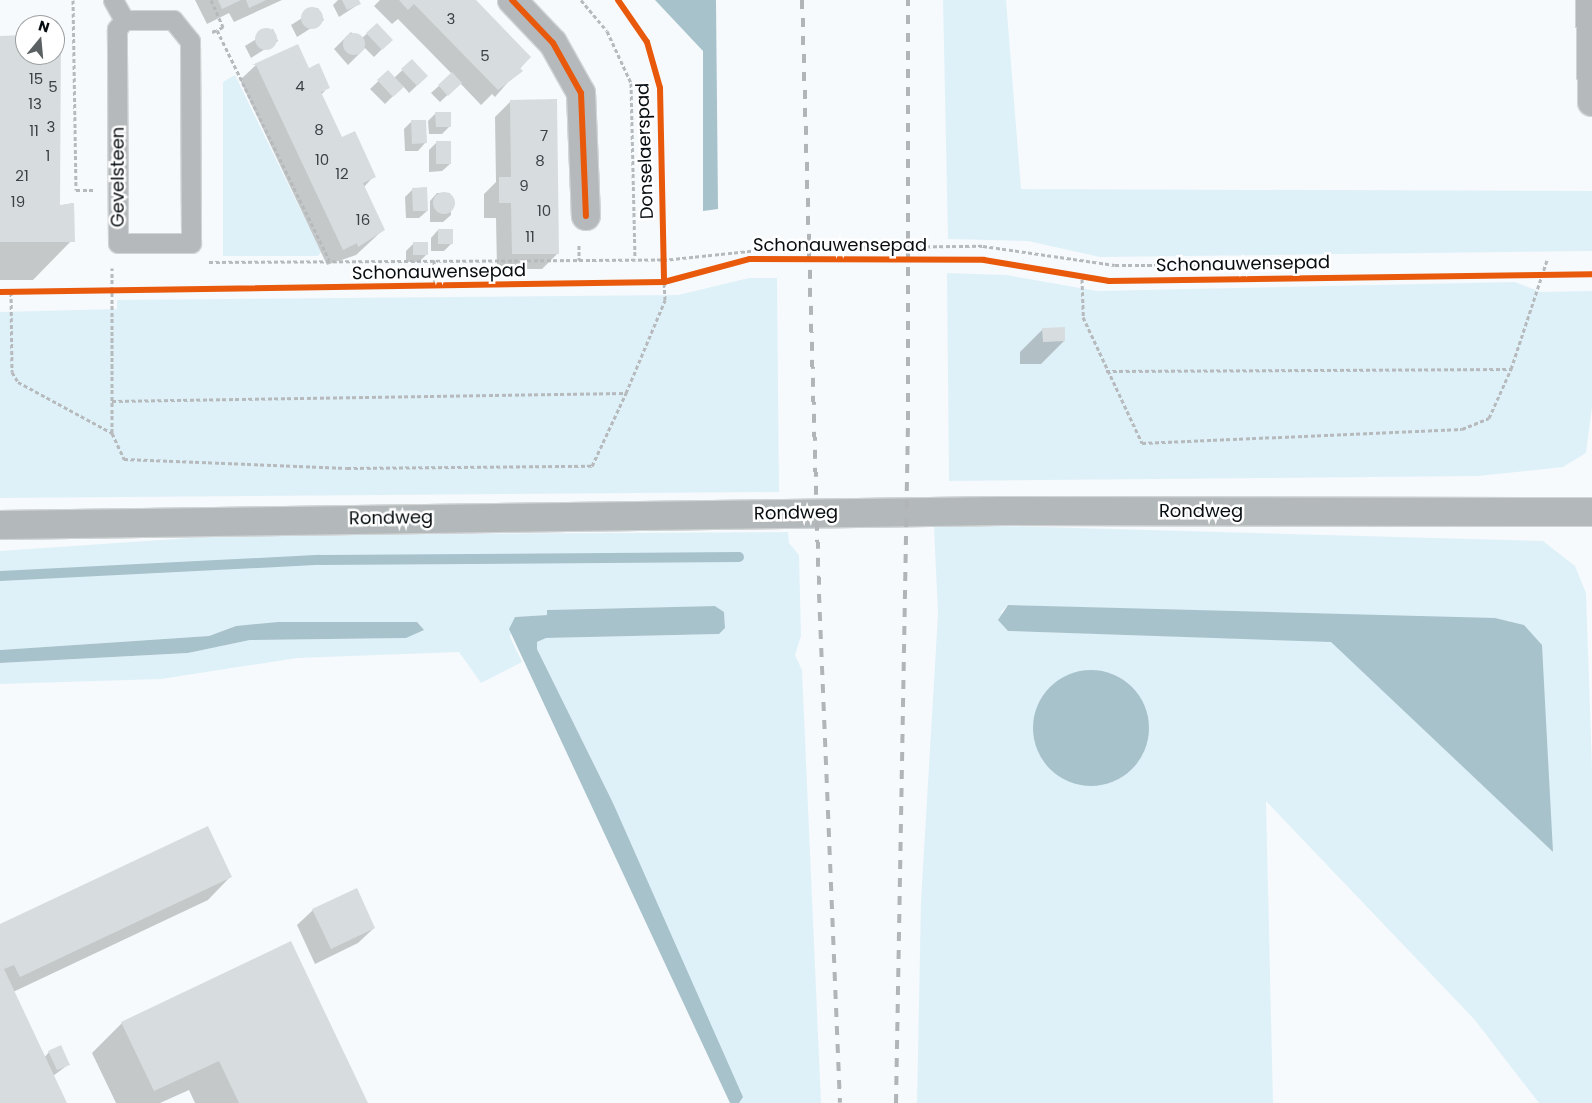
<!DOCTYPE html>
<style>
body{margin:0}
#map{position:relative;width:1592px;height:1103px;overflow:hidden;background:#f6fafc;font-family:Poppins,sans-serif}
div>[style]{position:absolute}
.green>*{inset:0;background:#dff1f8}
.water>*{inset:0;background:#a8c2cc}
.round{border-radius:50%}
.shadow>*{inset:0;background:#0003}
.stream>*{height:10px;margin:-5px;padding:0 5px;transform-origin:5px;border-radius:5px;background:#a8c2cc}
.building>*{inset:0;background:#d7dddf}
.path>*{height:3px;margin-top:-1.5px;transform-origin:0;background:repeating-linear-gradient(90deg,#b6babc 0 4px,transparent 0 6.5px)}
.roads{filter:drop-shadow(1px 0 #d1d4d5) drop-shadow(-1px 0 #d1d4d5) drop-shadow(0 1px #d1d4d5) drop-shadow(0 -1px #d1d4d5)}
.lane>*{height:19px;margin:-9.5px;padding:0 9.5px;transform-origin:9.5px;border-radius:9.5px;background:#b5b9bb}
.street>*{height:28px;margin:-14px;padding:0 14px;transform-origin:14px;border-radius:14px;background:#b5b9bb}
.secondary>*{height:28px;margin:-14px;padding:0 14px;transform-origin:14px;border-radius:14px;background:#b3b9bb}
.rail>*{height:4px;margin-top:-2px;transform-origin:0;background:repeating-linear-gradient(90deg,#b1b5b7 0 9px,transparent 0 18px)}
.cycleway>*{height:6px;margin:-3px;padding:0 3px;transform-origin:3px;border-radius:3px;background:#e8590c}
span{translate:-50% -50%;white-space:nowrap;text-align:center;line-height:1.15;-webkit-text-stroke:5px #fff;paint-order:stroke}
.number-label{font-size:15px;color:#3b4144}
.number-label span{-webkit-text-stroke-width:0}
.street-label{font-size:18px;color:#070d10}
.north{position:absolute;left:15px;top:15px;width:50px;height:50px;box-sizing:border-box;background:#fff;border:1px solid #9c9e9f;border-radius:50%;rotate:17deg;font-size:14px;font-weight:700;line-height:20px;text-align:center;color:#070d10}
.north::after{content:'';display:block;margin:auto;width:18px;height:22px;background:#5b6063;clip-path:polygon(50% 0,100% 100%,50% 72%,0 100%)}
</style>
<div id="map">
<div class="green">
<i style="clip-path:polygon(943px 0,1006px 0,1021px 189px,1592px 191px,1592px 251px,1100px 257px,1028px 241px,948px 239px)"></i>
<i style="clip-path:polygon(235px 75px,321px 252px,318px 256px,223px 256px,223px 82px)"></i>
<i style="clip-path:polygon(947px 273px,1006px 275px,1097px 291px,1515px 282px,1541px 292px,1592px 291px,1592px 407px,1586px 453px,1563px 467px,1478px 476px,949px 481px)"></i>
<i style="clip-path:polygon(749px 278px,777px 278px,779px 492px,0 498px,0 312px,117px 309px,117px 300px,678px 295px)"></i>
<i style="clip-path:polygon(evenodd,1003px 526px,1543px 541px,1575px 566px,1586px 593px,1592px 768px,1592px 1103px,1539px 1103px,1474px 1019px,1266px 801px,1273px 1103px,917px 1103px,921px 901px,938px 614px,934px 527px,1003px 526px,1008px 605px,1510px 621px,1553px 852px,1331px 641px,1008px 631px,1001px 612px,1008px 605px)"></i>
<i style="clip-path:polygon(788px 532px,789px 543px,799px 555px,801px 636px,795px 655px,802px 670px,821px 1103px,739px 1103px,613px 803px,537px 649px,537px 642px,546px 638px,719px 634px,725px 628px,724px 612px,715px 606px,547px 610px,547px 615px,515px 617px,510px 637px,522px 662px,481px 683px,459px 652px,297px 658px,161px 679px,0 684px,0 663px,188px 653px,250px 640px,406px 638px,236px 626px,209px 636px,0 650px,0 551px,234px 535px)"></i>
</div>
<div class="water">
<i style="clip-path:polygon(655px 0,716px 0,718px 209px,703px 211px,703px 51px)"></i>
<i style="clip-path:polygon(1008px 605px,1495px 618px,1524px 625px,1542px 645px,1553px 852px,1331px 642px,1008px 631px,998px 620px)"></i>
<i style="clip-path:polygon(715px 606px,724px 612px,725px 628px,719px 634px,546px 638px,537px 642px,537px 649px,613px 803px,743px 1097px,739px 1103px,730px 1103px,509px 629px,515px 617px,547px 615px,547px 610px)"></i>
<i style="clip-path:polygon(278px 622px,417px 622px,424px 630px,406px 638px,250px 640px,188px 653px,0 663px,0 650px,209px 636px,236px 626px)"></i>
<i class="round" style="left:1033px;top:670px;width:116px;height:116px"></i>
</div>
<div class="shadow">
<i style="clip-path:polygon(195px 0,282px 0,234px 22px,229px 13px,207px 24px)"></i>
<i style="clip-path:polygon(338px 0,358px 0,359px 4px,339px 17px,333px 5px)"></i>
<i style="clip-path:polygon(380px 0,474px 0,530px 57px,495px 97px,492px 94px,481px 105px,460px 83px,440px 102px,431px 93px,452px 74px,398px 19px,392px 24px,374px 6px)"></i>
<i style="clip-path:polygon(318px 8px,324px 20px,297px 37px,291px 25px)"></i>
<i style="clip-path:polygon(377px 24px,391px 40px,374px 57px,365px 48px,348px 65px,334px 49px,351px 32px,359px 41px)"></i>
<i style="clip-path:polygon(273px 29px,278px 41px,251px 58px,245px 46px)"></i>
<i style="clip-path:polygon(0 37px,25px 37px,25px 55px,55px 55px,55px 37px,59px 206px,73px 203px,73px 239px,33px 280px,0 280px)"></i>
<i style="clip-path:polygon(412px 61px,427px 76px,409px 93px,403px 86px,385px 104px,370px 89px,388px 72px,394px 78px)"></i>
<i style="clip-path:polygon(256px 65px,309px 69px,328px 87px,321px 95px,341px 138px,374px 176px,364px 187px,384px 229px,356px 255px,327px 265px,240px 80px)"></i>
<i style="clip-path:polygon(511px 101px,558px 253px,542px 269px,497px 269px,496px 218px,484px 218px,484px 194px,496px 182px,495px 117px)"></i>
<i style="clip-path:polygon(436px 113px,450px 126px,442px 134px,429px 134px,428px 121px)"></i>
<i style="clip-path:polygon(412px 121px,425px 143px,418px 151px,405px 151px,404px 129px)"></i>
<i style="clip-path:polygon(437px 142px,450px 164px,442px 171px,429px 172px,429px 150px)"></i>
<i style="clip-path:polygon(413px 189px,427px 211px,419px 218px,406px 218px,405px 197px)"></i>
<i style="clip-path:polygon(437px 193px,450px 193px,451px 215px,443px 222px,430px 222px,430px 201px)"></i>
<i style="clip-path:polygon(438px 230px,452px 243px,444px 251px,431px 251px,431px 238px)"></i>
<i style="clip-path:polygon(414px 243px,427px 254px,419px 262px,406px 262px,406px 251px)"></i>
<i style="clip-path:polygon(1043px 329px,1064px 341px,1041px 364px,1020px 364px,1020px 352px)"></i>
<i style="clip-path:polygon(231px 876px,208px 900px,13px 992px,44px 1058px,49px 1052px,69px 1064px,53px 1076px,65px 1103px,0 1103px,0 926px)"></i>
<i style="clip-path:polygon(313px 910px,374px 928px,358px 943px,315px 964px,297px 925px)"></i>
<i style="clip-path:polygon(122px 1023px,367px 1103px,195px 1103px,189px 1090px,160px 1103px,116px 1103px,92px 1053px)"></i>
</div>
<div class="stream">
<i style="left:0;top:576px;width:320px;rotate:-2.9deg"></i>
<i style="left:320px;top:560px;width:419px;rotate:-0.4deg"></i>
</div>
<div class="building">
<i style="clip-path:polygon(218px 0,241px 0,222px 9px)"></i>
<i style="clip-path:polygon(246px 0,266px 0,249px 8px)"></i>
<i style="clip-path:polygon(342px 0,359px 0,361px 4px,347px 10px)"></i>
<i style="clip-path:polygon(399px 0,476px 0,531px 57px,520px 68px,523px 71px,498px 90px,414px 4px,408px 10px)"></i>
<i class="round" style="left:301px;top:7px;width:22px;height:22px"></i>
<i style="clip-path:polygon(377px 23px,393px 40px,382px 50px,366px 33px)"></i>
<i class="round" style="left:255px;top:28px;width:22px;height:22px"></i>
<i style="clip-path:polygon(61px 33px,60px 205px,74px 203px,75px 242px,0 242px,0 36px,25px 35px,25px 55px,55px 55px,55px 36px)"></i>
<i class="round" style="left:343px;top:33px;width:22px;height:22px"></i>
<i style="clip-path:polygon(298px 44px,309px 68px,319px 63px,330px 88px,321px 92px,342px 137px,355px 131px,376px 177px,363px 183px,385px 230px,358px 247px,357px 243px,343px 250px,256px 65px,252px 65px)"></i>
<i style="clip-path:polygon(412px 59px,428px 76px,417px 86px,401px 69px)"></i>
<i style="clip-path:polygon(388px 70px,404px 87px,393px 97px,377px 80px)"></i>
<i style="clip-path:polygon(452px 72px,462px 83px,448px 96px,438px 85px)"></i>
<i style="clip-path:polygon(557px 99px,559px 254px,512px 254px,511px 203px,499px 203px,499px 177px,511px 177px,510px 100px)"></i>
<i style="clip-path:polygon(435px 112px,451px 112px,451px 127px,436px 127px)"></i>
<i style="clip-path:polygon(411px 120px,426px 120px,427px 143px,412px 144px)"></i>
<i style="clip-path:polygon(436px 141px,451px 141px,451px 164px,436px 164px)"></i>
<i style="clip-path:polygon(427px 187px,428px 211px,413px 211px,412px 188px)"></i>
<i class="round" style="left:433px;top:192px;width:22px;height:22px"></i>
<i style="clip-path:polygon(438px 229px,453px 229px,453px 244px,438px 244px)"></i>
<i style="clip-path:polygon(413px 242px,428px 242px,428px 255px,413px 255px)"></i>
<i style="clip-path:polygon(1065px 327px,1065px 341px,1043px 342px,1042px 328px)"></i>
<i style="clip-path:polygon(208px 826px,232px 877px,20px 977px,14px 965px,4px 969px,67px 1103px,0 1103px,0 924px)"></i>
<i style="clip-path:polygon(357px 888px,375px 928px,331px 949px,312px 909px)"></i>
<i style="clip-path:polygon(291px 941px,368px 1103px,239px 1103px,219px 1061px,154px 1091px,121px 1022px)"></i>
<i style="clip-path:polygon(61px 1045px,70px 1065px,57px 1070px,48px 1051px)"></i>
</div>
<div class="path">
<i style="left:73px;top:0;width:190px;rotate:89.1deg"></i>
<i style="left:76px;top:190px;width:17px"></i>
<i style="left:211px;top:0;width:30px;rotate:66deg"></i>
<i style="left:223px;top:27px;width:7px;rotate:153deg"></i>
<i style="left:581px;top:0;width:40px;rotate:50deg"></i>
<i style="left:607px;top:31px;width:57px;rotate:65.2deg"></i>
<i style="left:631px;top:83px;width:176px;rotate:88.7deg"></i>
<i style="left:212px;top:32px;width:5px;rotate:-22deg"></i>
<i style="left:217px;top:30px;width:256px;rotate:64deg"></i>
<i style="left:579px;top:245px;width:15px;rotate:90deg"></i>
<i style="left:434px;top:260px;width:27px;rotate:88deg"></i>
<i style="left:209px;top:262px;width:454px;rotate:-0.3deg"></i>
<i style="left:663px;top:260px;width:115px;rotate:-6deg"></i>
<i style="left:777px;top:248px;width:206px;rotate:-0.6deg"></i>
<i style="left:983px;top:246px;width:133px;rotate:8.2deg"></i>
<i style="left:1115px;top:265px;width:186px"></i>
<i style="left:1082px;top:279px;width:38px;rotate:88deg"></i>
<i style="left:1083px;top:317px;width:139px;rotate:64.9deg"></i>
<i style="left:1142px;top:443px;width:320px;rotate:-2.5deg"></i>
<i style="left:1462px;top:429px;width:29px;rotate:-22deg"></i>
<i style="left:1489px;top:418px;width:54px;rotate:-65.8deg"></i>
<i style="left:1511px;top:369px;width:115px;rotate:-71.7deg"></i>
<i style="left:11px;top:292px;width:80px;rotate:89.3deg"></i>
<i style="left:12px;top:372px;width:12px;rotate:59deg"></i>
<i style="left:18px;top:382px;width:107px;rotate:28.5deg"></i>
<i style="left:112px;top:433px;width:165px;rotate:-90deg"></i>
<i style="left:1106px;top:371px;width:405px;rotate:-0.3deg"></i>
<i style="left:112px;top:401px;width:514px;rotate:-0.89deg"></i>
<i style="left:626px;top:393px;width:101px;rotate:-67.2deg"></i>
<i style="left:665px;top:300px;width:18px;rotate:-93deg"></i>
<i style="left:112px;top:433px;width:29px;rotate:65deg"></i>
<i style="left:124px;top:459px;width:223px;rotate:2.3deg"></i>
<i style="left:347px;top:468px;width:245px;rotate:-0.5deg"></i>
<i style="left:592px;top:466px;width:81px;rotate:-65deg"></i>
</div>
<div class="roads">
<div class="lane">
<i style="left:113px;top:0;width:23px;rotate:61deg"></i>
<i style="left:124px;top:20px;width:49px"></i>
<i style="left:173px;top:20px;width:27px;rotate:51deg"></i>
<i style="left:190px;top:41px;width:202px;rotate:89.7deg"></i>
<i style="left:191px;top:243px;width:73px;rotate:180deg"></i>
<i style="left:118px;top:243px;width:214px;rotate:-90.3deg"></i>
<i style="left:117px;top:29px;width:11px;rotate:-52deg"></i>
</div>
<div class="street">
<i style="left:512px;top:0;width:59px;rotate:46.4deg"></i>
<i style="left:553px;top:43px;width:57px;rotate:60.8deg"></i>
<i style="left:581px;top:93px;width:123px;rotate:87.7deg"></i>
<i style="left:1590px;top:0;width:102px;rotate:88.9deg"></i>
</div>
<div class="secondary">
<i style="left:0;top:525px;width:1001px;rotate:-0.8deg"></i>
<i style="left:1001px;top:511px;width:591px;rotate:0.1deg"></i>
</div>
</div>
<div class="rail">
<i style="left:802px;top:0;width:594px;rotate:88.36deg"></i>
<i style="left:819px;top:594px;width:509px;rotate:87.64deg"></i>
<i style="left:896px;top:1103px;width:683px;rotate:-88.99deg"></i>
<i style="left:908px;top:420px;width:420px;rotate:-90deg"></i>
</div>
<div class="cycleway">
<i style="left:512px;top:0;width:59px;rotate:46.4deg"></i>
<i style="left:553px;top:43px;width:57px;rotate:60.8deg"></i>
<i style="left:581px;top:93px;width:123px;rotate:87.7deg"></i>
<i style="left:618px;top:0;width:51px;rotate:55.4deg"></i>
<i style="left:647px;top:42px;width:48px;rotate:74.2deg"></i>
<i style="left:660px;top:88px;width:194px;rotate:88.8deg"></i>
<i style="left:0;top:292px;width:664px;rotate:-0.86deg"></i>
<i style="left:664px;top:282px;width:89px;rotate:-15deg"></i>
<i style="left:750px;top:259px;width:234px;rotate:0.2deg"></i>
<i style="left:984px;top:260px;width:127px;rotate:9.5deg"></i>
<i style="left:1109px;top:281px;width:483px;rotate:-0.8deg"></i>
</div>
<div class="number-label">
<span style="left:451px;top:19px">3</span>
<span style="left:485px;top:56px">5</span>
<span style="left:36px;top:79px">15</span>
<span style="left:300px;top:86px">4</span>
<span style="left:53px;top:87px">5</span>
<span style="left:35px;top:104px">13</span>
<span style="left:51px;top:127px">3</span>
<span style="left:319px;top:130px">8</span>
<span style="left:34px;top:131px">11</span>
<span style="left:544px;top:136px">7</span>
<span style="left:48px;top:156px">1</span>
<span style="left:322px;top:160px">10</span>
<span style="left:540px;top:161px">8</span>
<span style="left:342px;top:174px">12</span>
<span style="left:22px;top:176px">21</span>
<span style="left:524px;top:186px">9</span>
<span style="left:18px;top:202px">19</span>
<span style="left:544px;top:211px">10</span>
<span style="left:363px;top:220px">16</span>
<span style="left:530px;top:237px">11</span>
</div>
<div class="street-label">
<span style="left:645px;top:151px;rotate:-92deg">Donselaerspad</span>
<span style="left:118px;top:177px;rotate:-90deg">Gevelsteen</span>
<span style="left:840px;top:245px">Schonauwensepad</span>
<span style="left:1243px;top:264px;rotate:-1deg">Schonauwensepad</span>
<span style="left:439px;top:272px;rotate:-1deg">Schonauwensepad</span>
<span style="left:1201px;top:511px">Rondweg</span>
<span style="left:796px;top:513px;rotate:-1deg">Rondweg</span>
<span style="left:391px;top:518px;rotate:-1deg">Rondweg</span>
</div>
<div class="north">N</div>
</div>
